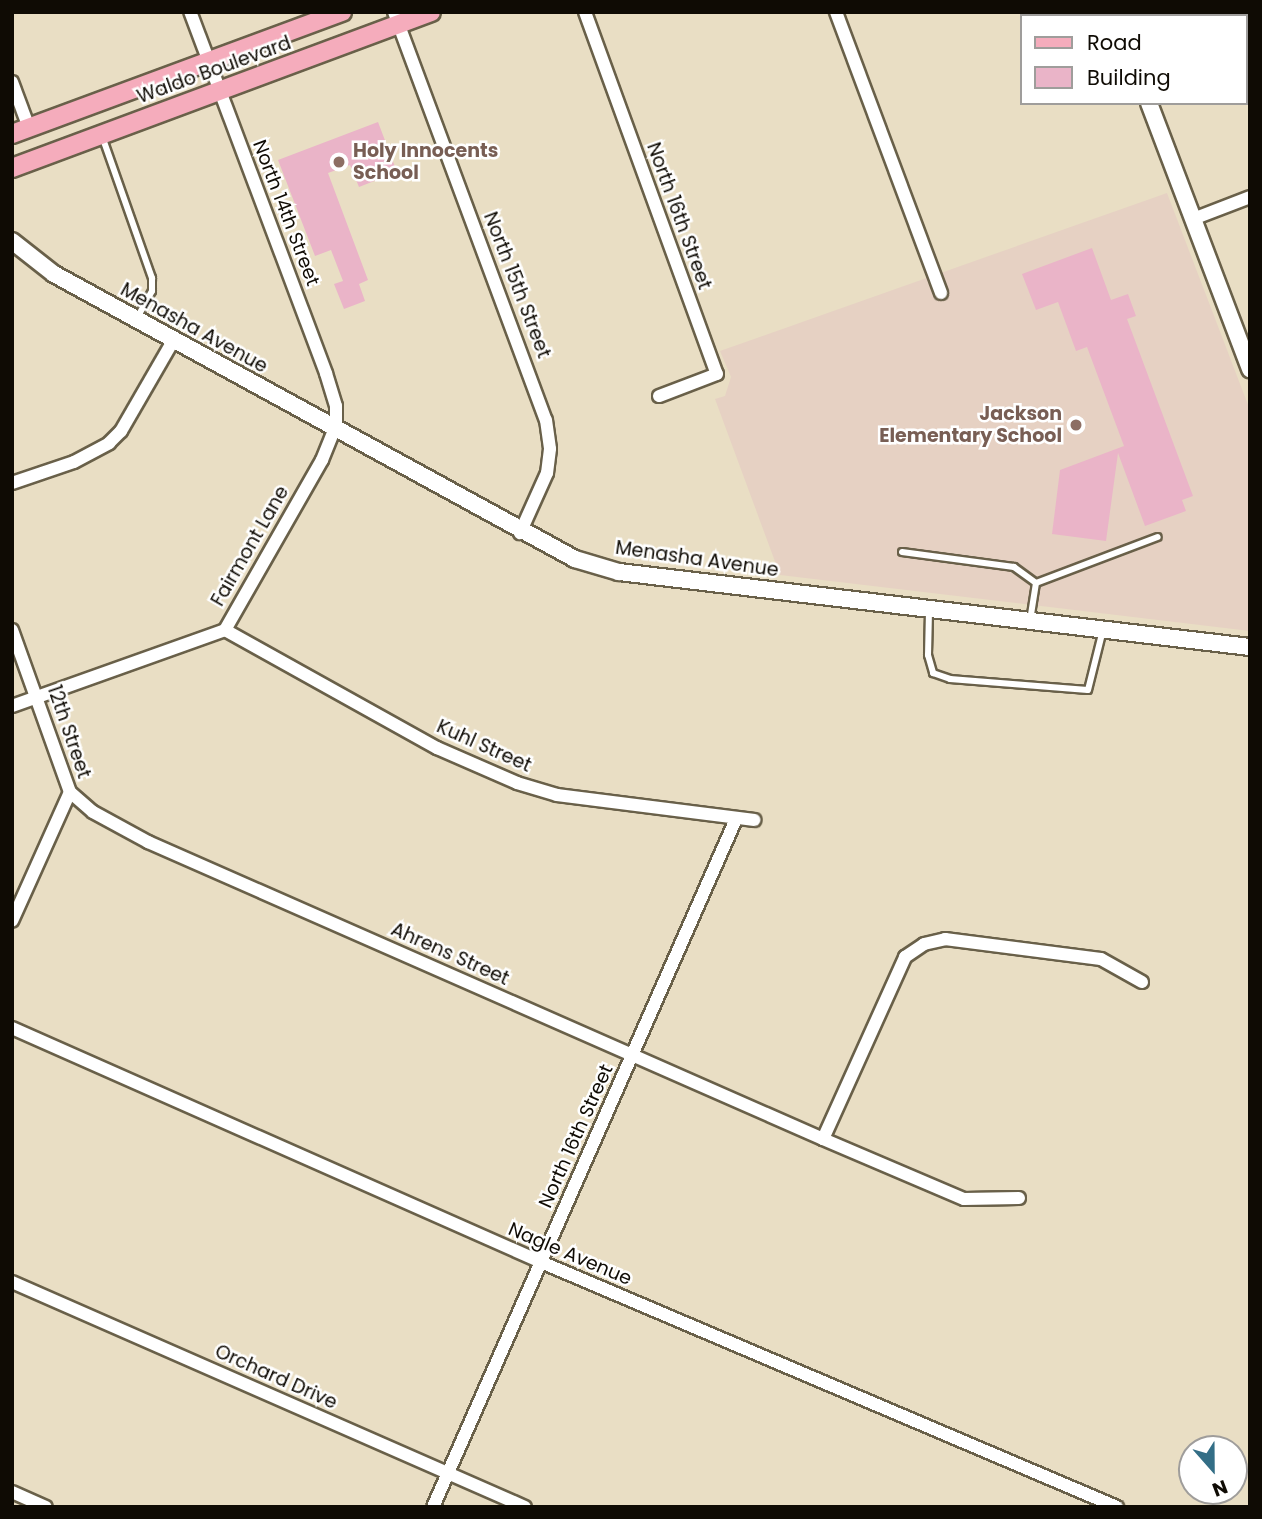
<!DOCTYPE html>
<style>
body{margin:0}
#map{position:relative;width:1262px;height:1519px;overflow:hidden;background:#e9dec4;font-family:Poppins,sans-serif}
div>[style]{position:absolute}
.education>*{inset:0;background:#e6d1c3}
.building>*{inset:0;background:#eab4c8}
.roads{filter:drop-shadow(2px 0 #696049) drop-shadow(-2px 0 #696049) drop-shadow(0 2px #696049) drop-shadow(0 -2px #696049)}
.lane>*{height:6px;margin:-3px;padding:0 3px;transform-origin:3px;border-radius:3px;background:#fff}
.street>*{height:12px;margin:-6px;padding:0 6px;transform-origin:6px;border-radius:6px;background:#fff}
.secondary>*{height:16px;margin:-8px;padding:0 8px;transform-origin:8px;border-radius:8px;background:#fff}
.primary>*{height:18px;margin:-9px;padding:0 9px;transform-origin:9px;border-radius:9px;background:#f5acbc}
.dots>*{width:19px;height:19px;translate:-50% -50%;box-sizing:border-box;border:4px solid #fff;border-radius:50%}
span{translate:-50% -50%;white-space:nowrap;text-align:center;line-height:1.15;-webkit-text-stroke:5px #fff;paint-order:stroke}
.street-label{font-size:19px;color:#0f0b04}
.education-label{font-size:19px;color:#785e54;font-weight:700}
.left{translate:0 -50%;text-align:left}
.right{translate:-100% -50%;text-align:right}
.frame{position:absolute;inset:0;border:14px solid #0f0b04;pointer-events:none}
.legend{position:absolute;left:1020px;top:14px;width:228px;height:91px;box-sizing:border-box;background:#fff;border:2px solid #9f9d9b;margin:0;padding:9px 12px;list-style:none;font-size:21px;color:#0f0b04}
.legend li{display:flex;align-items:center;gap:14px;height:35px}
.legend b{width:35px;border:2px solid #9f9d9b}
.north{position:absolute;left:1178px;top:1435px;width:70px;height:70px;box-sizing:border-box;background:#fff;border:2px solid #9f9d9b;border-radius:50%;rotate:159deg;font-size:19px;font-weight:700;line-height:28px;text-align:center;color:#0f0b04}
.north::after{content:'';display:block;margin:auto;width:24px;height:32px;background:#336e86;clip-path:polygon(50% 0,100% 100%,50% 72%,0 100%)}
</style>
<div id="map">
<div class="education">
<i style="clip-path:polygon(1167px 193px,1250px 410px,1250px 631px,780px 575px,715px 399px,725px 396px,731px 377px,720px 351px)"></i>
</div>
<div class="building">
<i style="clip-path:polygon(378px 122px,397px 172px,359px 187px,350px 165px,328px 173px,368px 280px,359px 284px,365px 301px,344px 309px,334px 284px,343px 281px,331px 250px,315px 256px,278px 160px)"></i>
<i style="clip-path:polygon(1092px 248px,1111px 300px,1128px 294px,1136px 316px,1127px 319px,1193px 496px,1182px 500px,1186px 511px,1145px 526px,1118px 453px,1106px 541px,1052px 534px,1060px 470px,1124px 446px,1087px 347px,1076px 351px,1058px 302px,1036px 310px,1022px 274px)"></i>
</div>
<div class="roads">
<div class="lane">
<i style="left:102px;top:136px;width:151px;rotate:70.6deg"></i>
<i style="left:152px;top:278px;width:13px;rotate:90deg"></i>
<i style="left:152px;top:291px;width:31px;rotate:119deg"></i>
<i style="left:902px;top:552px;width:113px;rotate:7.6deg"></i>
<i style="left:1014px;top:567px;width:27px;rotate:36deg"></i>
<i style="left:1036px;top:583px;width:36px;rotate:99deg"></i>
<i style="left:1036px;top:583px;width:130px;rotate:-20.7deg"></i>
<i style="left:929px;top:611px;width:44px;rotate:91.3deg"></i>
<i style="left:928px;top:655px;width:19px;rotate:74deg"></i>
<i style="left:933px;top:673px;width:18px;rotate:19deg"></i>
<i style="left:950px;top:679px;width:138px;rotate:4.6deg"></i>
<i style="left:1088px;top:690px;width:62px;rotate:-76deg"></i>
</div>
<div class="street">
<i style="left:394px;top:12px;width:435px;rotate:69.6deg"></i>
<i style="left:546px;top:420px;width:29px;rotate:82deg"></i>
<i style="left:550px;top:449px;width:24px;rotate:97deg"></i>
<i style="left:547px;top:473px;width:66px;rotate:114.2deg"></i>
<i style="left:585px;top:12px;width:385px;rotate:70deg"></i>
<i style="left:717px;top:374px;width:62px;rotate:159.2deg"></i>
<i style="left:836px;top:12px;width:300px;rotate:69.5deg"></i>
<i style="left:1170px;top:16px;width:10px;rotate:-24deg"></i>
<i style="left:12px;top:82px;width:49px;rotate:69.7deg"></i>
<i style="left:1193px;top:219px;width:61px;rotate:-21.1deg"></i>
<i style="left:12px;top:483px;width:65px;rotate:-18.7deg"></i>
<i style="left:74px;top:462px;width:40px;rotate:-28deg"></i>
<i style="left:109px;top:443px;width:17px;rotate:-45deg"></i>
<i style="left:121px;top:431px;width:104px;rotate:-60deg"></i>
<i style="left:12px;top:630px;width:172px;rotate:70.3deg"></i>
<i style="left:70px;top:792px;width:141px;rotate:114.2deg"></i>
<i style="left:225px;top:630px;width:243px;rotate:29.1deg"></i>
<i style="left:437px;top:748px;width:87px;rotate:23.6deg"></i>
<i style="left:517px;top:783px;width:42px;rotate:16.7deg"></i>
<i style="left:557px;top:795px;width:199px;rotate:7.2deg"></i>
<i style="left:12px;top:706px;width:226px;rotate:-19.6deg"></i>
<i style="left:225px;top:630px;width:196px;rotate:-60.3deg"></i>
<i style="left:322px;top:460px;width:38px;rotate:-68deg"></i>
<i style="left:336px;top:425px;width:19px;rotate:-90deg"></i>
<i style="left:336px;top:406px;width:34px;rotate:-107deg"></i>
<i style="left:326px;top:373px;width:386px;rotate:-110.6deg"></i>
<i style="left:70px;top:792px;width:30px;rotate:41deg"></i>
<i style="left:93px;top:812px;width:63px;rotate:28.6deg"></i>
<i style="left:148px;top:842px;width:737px;rotate:23.75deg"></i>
<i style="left:823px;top:1139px;width:153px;rotate:23.1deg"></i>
<i style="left:964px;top:1199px;width:55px;rotate:-1deg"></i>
<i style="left:12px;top:1028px;width:578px;rotate:23.86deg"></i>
<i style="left:541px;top:1262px;width:626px;rotate:23.04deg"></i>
<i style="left:823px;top:1139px;width:200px;rotate:-65.7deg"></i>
<i style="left:905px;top:957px;width:23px;rotate:-34deg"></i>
<i style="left:924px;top:944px;width:22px;rotate:-13deg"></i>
<i style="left:945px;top:939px;width:157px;rotate:7.3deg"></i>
<i style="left:1101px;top:959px;width:47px;rotate:29.3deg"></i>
<i style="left:12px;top:1282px;width:560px;rotate:23.68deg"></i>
<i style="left:12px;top:1492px;width:37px;rotate:24deg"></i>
<i style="left:433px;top:1507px;width:752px;rotate:-66.23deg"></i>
</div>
<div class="secondary">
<i style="left:1115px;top:12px;width:4px;rotate:76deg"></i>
<i style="left:1149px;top:103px;width:285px;rotate:69.2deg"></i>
<i style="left:12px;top:241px;width:53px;rotate:38.2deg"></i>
<i style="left:54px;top:274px;width:594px;rotate:28.68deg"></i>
<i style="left:575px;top:559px;width:46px;rotate:16.5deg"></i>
<i style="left:619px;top:572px;width:635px;rotate:6.78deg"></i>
</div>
<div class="primary">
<i style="left:12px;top:134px;width:352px;rotate:-20.3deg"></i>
<i style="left:12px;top:168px;width:447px;rotate:-20.4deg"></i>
</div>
</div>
<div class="dots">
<i style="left:339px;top:162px;background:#8d6e63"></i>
<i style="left:1076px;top:425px;background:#8d6e63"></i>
</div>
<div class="street-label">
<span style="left:214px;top:70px;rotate:-20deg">Waldo Boulevard</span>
<span style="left:286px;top:213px;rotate:69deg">North 14th Street</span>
<span style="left:679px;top:216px;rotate:70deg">North 16th Street</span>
<span style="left:517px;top:285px;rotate:69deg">North 15th Street</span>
<span style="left:194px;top:328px;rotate:29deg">Menasha Avenue</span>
<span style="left:250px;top:546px;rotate:-60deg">Fairmont Lane</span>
<span style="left:697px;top:559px;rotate:8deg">Menasha Avenue</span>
<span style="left:69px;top:732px;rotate:71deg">12th Street</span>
<span style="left:484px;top:746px;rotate:24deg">Kuhl Street</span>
<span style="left:450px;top:954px;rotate:24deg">Ahrens Street</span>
<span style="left:576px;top:1136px;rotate:-66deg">North 16th Street</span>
<span style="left:570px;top:1254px;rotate:23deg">Nagle Avenue</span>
<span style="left:276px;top:1377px;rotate:24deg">Orchard Drive</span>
</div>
<div class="education-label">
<span class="left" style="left:353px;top:162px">Holy Innocents<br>School</span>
<span class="right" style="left:1062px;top:425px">Jackson<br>Elementary School</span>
</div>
<div class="frame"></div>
<ul class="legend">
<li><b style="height:9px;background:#f5acbc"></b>Road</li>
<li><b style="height:19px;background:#eab4c8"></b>Building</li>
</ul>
<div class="north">N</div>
</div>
